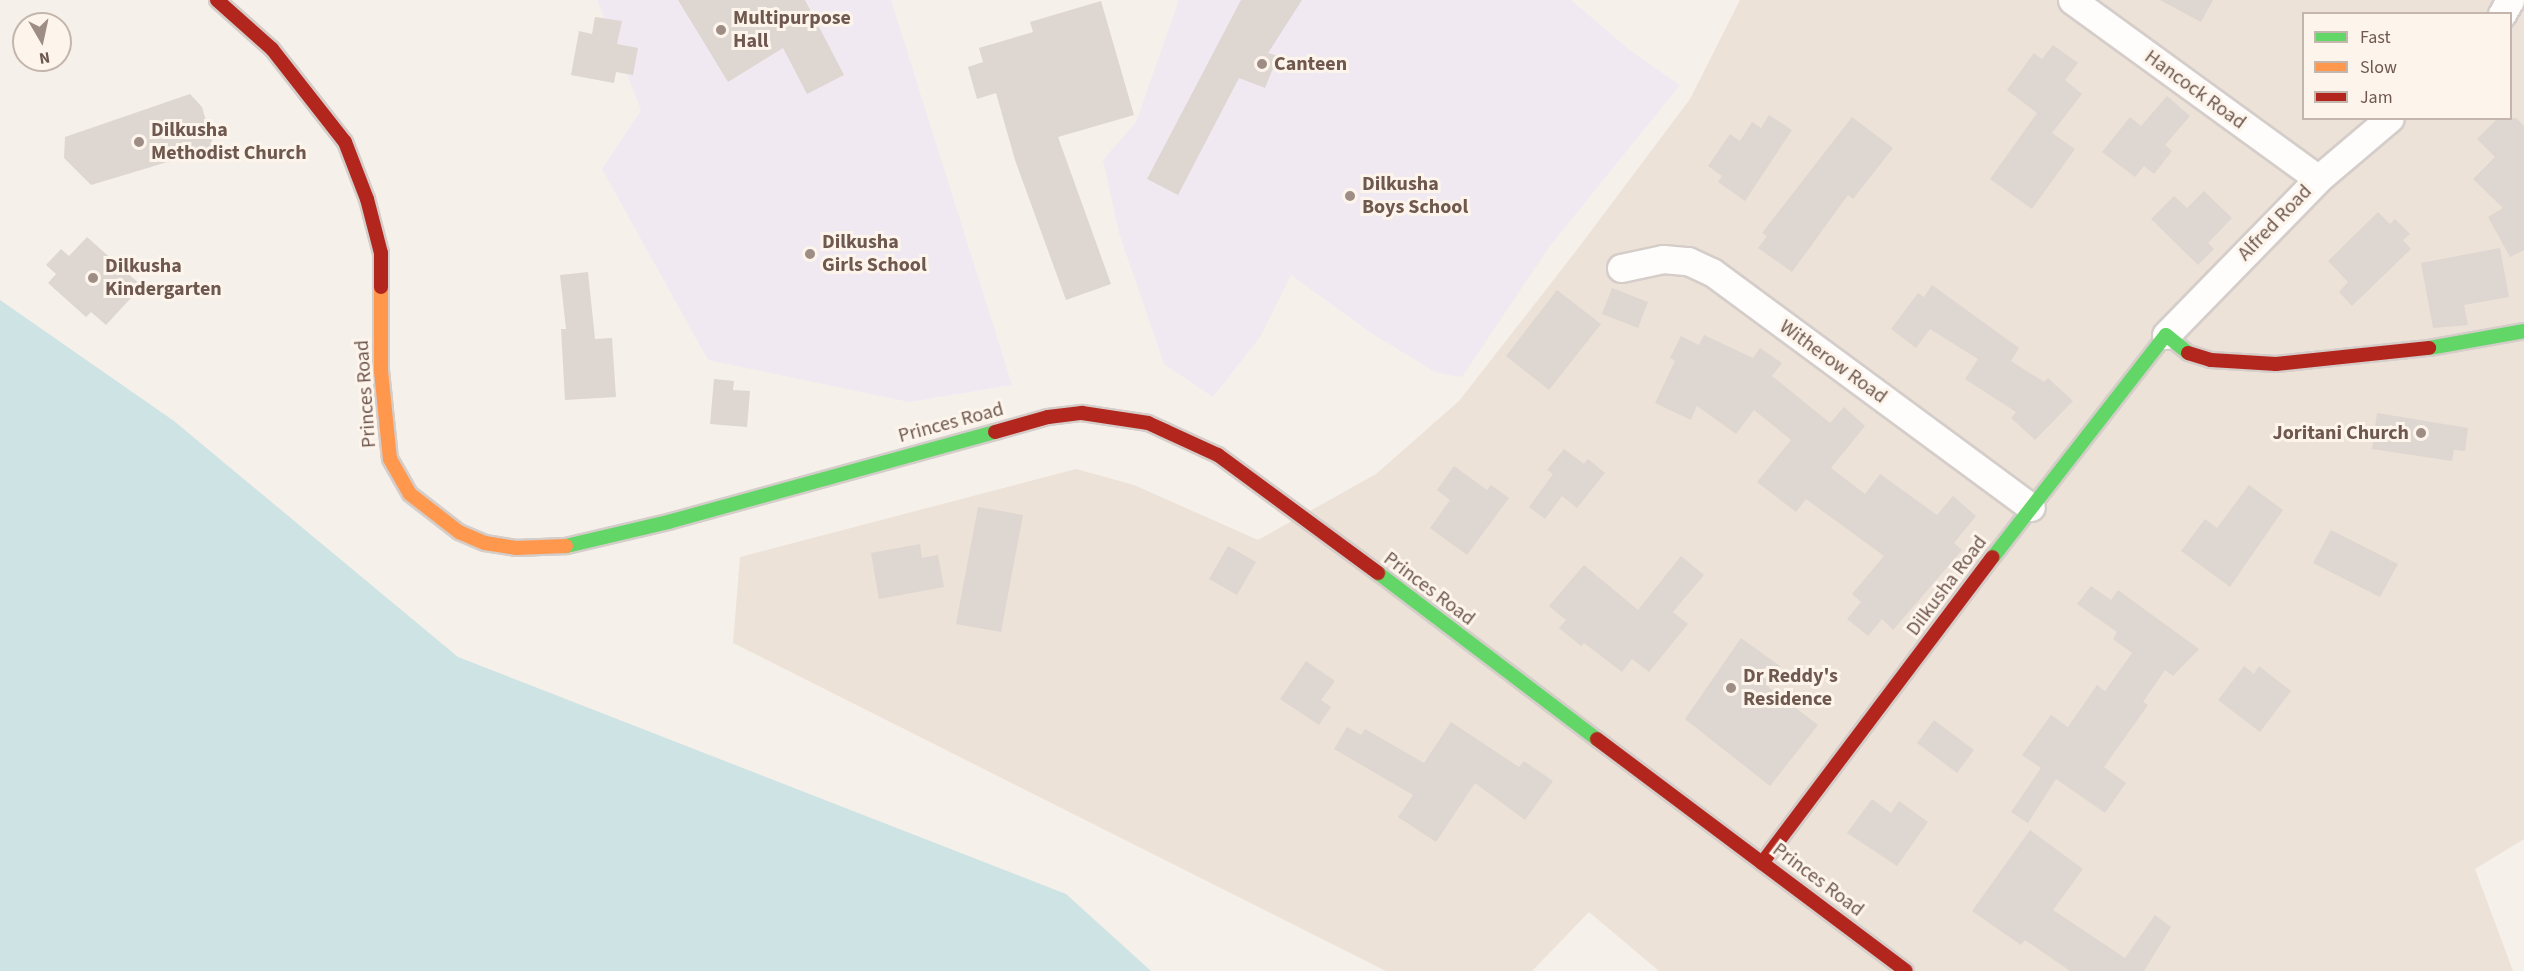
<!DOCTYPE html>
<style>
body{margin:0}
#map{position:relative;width:2524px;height:971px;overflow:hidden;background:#f5f0ea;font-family:"Source Sans 3",sans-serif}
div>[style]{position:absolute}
.residential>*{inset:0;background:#ede2d8}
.education>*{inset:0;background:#f1e9f1}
.water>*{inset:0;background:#cee3e3}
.building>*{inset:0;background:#ded6d0}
.roads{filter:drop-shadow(2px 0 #d4cdc9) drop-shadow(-2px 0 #d4cdc9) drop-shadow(0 2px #d4cdc9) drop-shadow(0 -2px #d4cdc9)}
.street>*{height:27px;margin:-13.5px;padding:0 13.5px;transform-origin:13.5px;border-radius:13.5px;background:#fefdfc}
.fast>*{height:14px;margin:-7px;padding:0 7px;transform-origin:7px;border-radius:7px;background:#63d668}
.slow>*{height:14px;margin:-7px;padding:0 7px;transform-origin:7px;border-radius:7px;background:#ff974d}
.jam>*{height:14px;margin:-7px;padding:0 7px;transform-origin:7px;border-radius:7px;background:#b3261e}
.dots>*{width:16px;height:16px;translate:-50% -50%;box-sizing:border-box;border:3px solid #fdf5ec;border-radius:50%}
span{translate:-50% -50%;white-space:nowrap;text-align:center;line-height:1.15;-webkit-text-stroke:6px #fdf5ec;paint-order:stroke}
.poi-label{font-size:20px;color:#6f584e;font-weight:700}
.left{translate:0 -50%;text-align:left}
.right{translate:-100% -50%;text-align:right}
.street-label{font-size:20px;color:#6f584e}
.legend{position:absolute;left:2302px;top:12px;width:210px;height:108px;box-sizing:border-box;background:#fdf5ec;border:2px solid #c4b6ad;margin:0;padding:8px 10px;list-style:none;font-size:18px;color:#6f584e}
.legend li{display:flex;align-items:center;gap:12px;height:30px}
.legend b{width:30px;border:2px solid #c4b6ad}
.north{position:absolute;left:12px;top:12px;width:60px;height:60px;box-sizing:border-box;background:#fdf5ec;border:2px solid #c4b6ad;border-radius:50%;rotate:171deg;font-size:16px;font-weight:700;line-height:24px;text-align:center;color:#6f584e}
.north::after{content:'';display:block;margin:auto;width:21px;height:27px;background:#9e8d85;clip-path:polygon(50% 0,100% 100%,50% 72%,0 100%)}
</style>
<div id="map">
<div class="residential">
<i style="clip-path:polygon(evenodd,1740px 0,2524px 0,2524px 839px,2475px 869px,2513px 971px,1659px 971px,1589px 912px,1532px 971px,1386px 971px,733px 643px,740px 557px,1076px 469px,1134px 485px,1258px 540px,1376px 474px,1459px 401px,1576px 251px,1690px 99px,1740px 0,2304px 14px,2510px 14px,2510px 118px,2304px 118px,2304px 14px)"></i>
</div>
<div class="education">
<i style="clip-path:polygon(597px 0,891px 0,1012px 385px,909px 402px,708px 360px,602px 169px,641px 110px)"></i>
<i style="clip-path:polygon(1179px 0,1571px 0,1631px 51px,1680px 85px,1550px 246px,1462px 377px,1437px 373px,1371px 333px,1291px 275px,1260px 337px,1213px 397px,1164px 364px,1119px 233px,1103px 160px,1136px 122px)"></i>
</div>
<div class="water">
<i style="clip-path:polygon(0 300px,174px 421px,458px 657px,1066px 894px,1151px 971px,0 971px)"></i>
</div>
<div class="building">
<i style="clip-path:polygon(678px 0,805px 0,844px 75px,807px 94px,783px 48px,728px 82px)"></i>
<i style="clip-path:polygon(1241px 0,1302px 0,1268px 53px,1278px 56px,1265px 88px,1239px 78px,1178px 195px,1147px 179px)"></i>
<i style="clip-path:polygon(2160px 0,2213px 0,2201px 22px)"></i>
<i style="clip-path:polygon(1101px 1px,1134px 115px,1058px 137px,1111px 284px,1066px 300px,1015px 160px,996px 93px,977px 99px,968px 67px,983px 62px,979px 48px,1033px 32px,1030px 22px)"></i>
<i style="clip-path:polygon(595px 17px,622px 21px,617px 44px,638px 48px,633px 75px,616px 72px,614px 83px,571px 75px,579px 31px,592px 34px)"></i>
<i style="clip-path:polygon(2053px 45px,2078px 63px,2065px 80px,2082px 94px,2052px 133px,2075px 149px,2032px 209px,1990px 179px,2037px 113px,2007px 90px,2034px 53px,2042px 59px)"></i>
<i style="clip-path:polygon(190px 94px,202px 107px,214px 148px,91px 185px,64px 158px,65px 137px)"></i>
<i style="clip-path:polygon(2167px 96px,2190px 116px,2165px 145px,2172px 151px,2154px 174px,2144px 166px,2135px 177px,2102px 152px,2130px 117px,2141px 126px)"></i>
<i style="clip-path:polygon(1769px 115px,1792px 130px,1745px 201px,1718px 182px,1722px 176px,1708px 166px,1730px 134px,1740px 141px,1752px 122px,1761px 128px)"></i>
<i style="clip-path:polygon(1852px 117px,1893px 148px,1853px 199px,1848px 195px,1792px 272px,1758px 248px,1767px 236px,1762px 233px)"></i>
<i style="clip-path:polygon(2498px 118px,2516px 118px,2524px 126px,2524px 250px,2510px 257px,2488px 217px,2503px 208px,2473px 179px,2495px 157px,2477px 139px)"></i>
<i style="clip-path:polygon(2204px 191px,2232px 218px,2208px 243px,2214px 249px,2198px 265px,2151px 219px,2174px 196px,2187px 208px)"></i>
<i style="clip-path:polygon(2378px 212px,2390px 224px,2395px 219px,2410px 234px,2403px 240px,2411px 249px,2352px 306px,2339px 292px,2348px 282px,2328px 261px)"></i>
<i style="clip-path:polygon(87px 237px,142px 286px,106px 325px,91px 312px,86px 317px,48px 283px,56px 274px,46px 265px,61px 249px,69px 256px)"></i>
<i style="clip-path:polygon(2500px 248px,2509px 297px,2464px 305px,2468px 325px,2433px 328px,2421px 263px)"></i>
<i style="clip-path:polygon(588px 272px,595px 339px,612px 338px,616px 397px,565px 400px,561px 329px,566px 329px,560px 275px)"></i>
<i style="clip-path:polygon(1932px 285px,2019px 348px,2011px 361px,2044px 382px,2048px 378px,2073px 401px,2035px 440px,2011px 418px,2016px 412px,1965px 379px,1978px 359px,1930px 329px,1916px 348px,1891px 329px,1918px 293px,1924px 297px)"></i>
<i style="clip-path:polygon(1612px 288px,1648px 302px,1638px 328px,1602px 314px)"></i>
<i style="clip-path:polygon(1557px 290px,1601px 324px,1549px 390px,1506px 356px)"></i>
<i style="clip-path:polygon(1704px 335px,1753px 358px,1760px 348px,1782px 363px,1772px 376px,1830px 423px,1844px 407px,1865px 426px,1831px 468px,1865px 494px,1880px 474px,1937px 515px,1953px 496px,1976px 516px,1954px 543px,1962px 550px,1893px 630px,1882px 619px,1868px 636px,1847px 619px,1861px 602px,1852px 594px,1884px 556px,1806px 499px,1796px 512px,1757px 482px,1791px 440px,1754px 410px,1736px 434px,1697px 406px,1691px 420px,1655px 403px,1675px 361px,1670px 358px,1681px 336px,1699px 345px)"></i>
<i style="clip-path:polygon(714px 379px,734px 381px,733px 390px,750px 391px,747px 427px,710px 424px)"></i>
<i style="clip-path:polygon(2377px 413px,2468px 428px,2465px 451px,2454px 450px,2452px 461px,2372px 449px)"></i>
<i style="clip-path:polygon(1564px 449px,1584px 464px,1588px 459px,1605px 473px,1577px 508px,1562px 496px,1545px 519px,1529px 507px,1553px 474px,1547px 470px)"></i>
<i style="clip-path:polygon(1454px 466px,1487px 490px,1491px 485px,1509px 498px,1467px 555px,1430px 528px,1450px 500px,1437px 490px)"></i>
<i style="clip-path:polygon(2249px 485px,2283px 510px,2230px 587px,2181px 551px,2205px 519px,2217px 528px)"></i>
<i style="clip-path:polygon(978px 507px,1023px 515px,1001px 632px,956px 624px)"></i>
<i style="clip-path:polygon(2331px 530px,2398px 564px,2380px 597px,2313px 563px)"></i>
<i style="clip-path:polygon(920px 544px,922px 558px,938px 555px,944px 587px,879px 599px,871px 553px)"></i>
<i style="clip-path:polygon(1228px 546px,1256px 562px,1237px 595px,1209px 579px)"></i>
<i style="clip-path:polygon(1681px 556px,1704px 575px,1673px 612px,1688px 624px,1649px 672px,1632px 659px,1622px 672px,1584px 643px,1581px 646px,1559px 628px,1566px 620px,1549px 606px,1584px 565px,1638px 610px)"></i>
<i style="clip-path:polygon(2091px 586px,2111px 600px,2118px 590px,2199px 649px,2173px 676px,2165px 670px,2143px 702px,2148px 705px,2104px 767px,2126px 783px,2105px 813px,2056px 779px,2028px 823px,2011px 812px,2041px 768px,2022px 755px,2051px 715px,2068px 727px,2097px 685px,2105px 691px,2132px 653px,2113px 639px,2117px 632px,2077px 604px)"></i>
<i style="clip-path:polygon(1741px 638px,1780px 666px,1766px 685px,1818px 725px,1770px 786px,1685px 719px)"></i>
<i style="clip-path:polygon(1306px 661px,1335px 681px,1321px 700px,1331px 707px,1319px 725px,1280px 699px)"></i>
<i style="clip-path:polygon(2244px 666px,2254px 674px,2259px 666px,2291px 691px,2260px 732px,2218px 700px)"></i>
<i style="clip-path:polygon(1934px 720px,1974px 750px,1957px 773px,1917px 743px)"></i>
<i style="clip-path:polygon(1451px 722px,1519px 767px,1524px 761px,1553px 781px,1525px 820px,1475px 783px,1436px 842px,1398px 817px,1413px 795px,1334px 749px,1347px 727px,1361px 735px,1365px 729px,1424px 763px)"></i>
<i style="clip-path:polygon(1872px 799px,1891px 813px,1899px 801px,1928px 822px,1897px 866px,1847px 833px)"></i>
<i style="clip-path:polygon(2030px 830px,2083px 869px,2053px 910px,2125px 958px,2155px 915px,2171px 927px,2144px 971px,2070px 971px,2025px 940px,2021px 945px,1972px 911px)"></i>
</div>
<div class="roads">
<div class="street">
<i style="left:2072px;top:0;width:304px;rotate:36deg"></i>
<i style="left:2502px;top:14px;width:16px;rotate:-60deg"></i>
<i style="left:1621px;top:268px;width:43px;rotate:-12.1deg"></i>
<i style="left:1663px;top:259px;width:25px;rotate:5deg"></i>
<i style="left:1688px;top:261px;width:26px;rotate:25deg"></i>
<i style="left:1712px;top:272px;width:396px;rotate:36.4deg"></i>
<i style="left:2166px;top:335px;width:218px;rotate:-45.7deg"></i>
<i style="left:2318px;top:179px;width:94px;rotate:-40.3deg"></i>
</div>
<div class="fast">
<i style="left:2429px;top:348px;width:97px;rotate:-10.1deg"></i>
<i style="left:566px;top:546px;width:105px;rotate:-13.2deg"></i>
<i style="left:668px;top:522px;width:339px;rotate:-15.4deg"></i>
<i style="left:1993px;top:557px;width:281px;rotate:-52.1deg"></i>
<i style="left:2166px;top:335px;width:28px;rotate:39deg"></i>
<i style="left:1378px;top:573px;width:275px;rotate:37.2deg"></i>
</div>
<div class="slow">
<i style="left:381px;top:287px;width:84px;rotate:90deg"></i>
<i style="left:381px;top:371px;width:88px;rotate:84.2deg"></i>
<i style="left:390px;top:459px;width:40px;rotate:60.3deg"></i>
<i style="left:410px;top:494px;width:62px;rotate:37.8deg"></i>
<i style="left:459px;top:532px;width:28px;rotate:23deg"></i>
<i style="left:485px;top:543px;width:31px;rotate:9deg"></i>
<i style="left:516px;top:548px;width:50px;rotate:-2.3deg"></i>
</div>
<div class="jam">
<i style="left:217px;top:0;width:74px;rotate:41.7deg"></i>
<i style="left:272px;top:49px;width:118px;rotate:51.9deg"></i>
<i style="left:345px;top:142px;width:61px;rotate:68.9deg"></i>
<i style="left:367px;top:199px;width:56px;rotate:75.5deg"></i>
<i style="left:381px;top:253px;width:34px;rotate:90deg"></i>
<i style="left:2188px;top:353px;width:24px;rotate:17deg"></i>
<i style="left:2211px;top:360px;width:65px;rotate:3.5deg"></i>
<i style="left:2276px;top:364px;width:154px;rotate:-6deg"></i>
<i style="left:995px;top:432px;width:55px;rotate:-15.8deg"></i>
<i style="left:1048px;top:417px;width:34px;rotate:-7deg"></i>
<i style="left:1082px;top:413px;width:67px;rotate:8.6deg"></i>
<i style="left:1148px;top:423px;width:77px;rotate:24.6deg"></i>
<i style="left:1218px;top:455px;width:199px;rotate:36.4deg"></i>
<i style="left:1597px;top:739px;width:386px;rotate:36.9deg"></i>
<i style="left:1762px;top:863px;width:383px;rotate:-53deg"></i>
</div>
</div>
<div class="dots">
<i style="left:721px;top:30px;background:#9e8d85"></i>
<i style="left:1262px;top:64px;background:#9e8d85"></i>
<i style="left:139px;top:142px;background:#9e8d85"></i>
<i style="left:1350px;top:196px;background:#9e8d85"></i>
<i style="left:810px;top:254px;background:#9e8d85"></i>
<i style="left:93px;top:278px;background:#9e8d85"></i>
<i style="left:2421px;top:433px;background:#9e8d85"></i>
<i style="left:1731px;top:688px;background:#9e8d85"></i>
</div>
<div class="poi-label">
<span class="left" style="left:733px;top:30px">Multipurpose<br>Hall</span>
<span class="left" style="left:1274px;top:64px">Canteen</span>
<span class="left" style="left:151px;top:142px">Dilkusha<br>Methodist Church</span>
<span class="left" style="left:1362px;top:196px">Dilkusha<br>Boys School</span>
<span class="left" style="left:822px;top:254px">Dilkusha<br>Girls School</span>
<span class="left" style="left:105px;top:278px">Dilkusha<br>Kindergarten</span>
<span class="right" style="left:2409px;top:433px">Joritani Church</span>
<span class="left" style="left:1743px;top:688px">Dr Reddy's<br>Residence</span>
</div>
<div class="street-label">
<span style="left:2195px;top:90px;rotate:36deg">Hancock Road</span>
<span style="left:2275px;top:223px;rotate:-46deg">Alfred Road</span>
<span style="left:1833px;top:362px;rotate:36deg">Witherow Road</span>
<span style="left:366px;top:394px;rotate:-94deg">Princes Road</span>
<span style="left:951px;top:423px;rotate:-15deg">Princes Road</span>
<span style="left:1947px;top:586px;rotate:-53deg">Dilkusha Road</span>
<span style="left:1429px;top:589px;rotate:37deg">Princes Road</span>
<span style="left:1818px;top:880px;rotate:37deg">Princes Road</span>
</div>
<ul class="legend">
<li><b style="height:8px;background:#63d668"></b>Fast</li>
<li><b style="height:8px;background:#ff974d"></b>Slow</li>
<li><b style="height:8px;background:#b3261e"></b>Jam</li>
</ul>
<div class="north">N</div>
</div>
